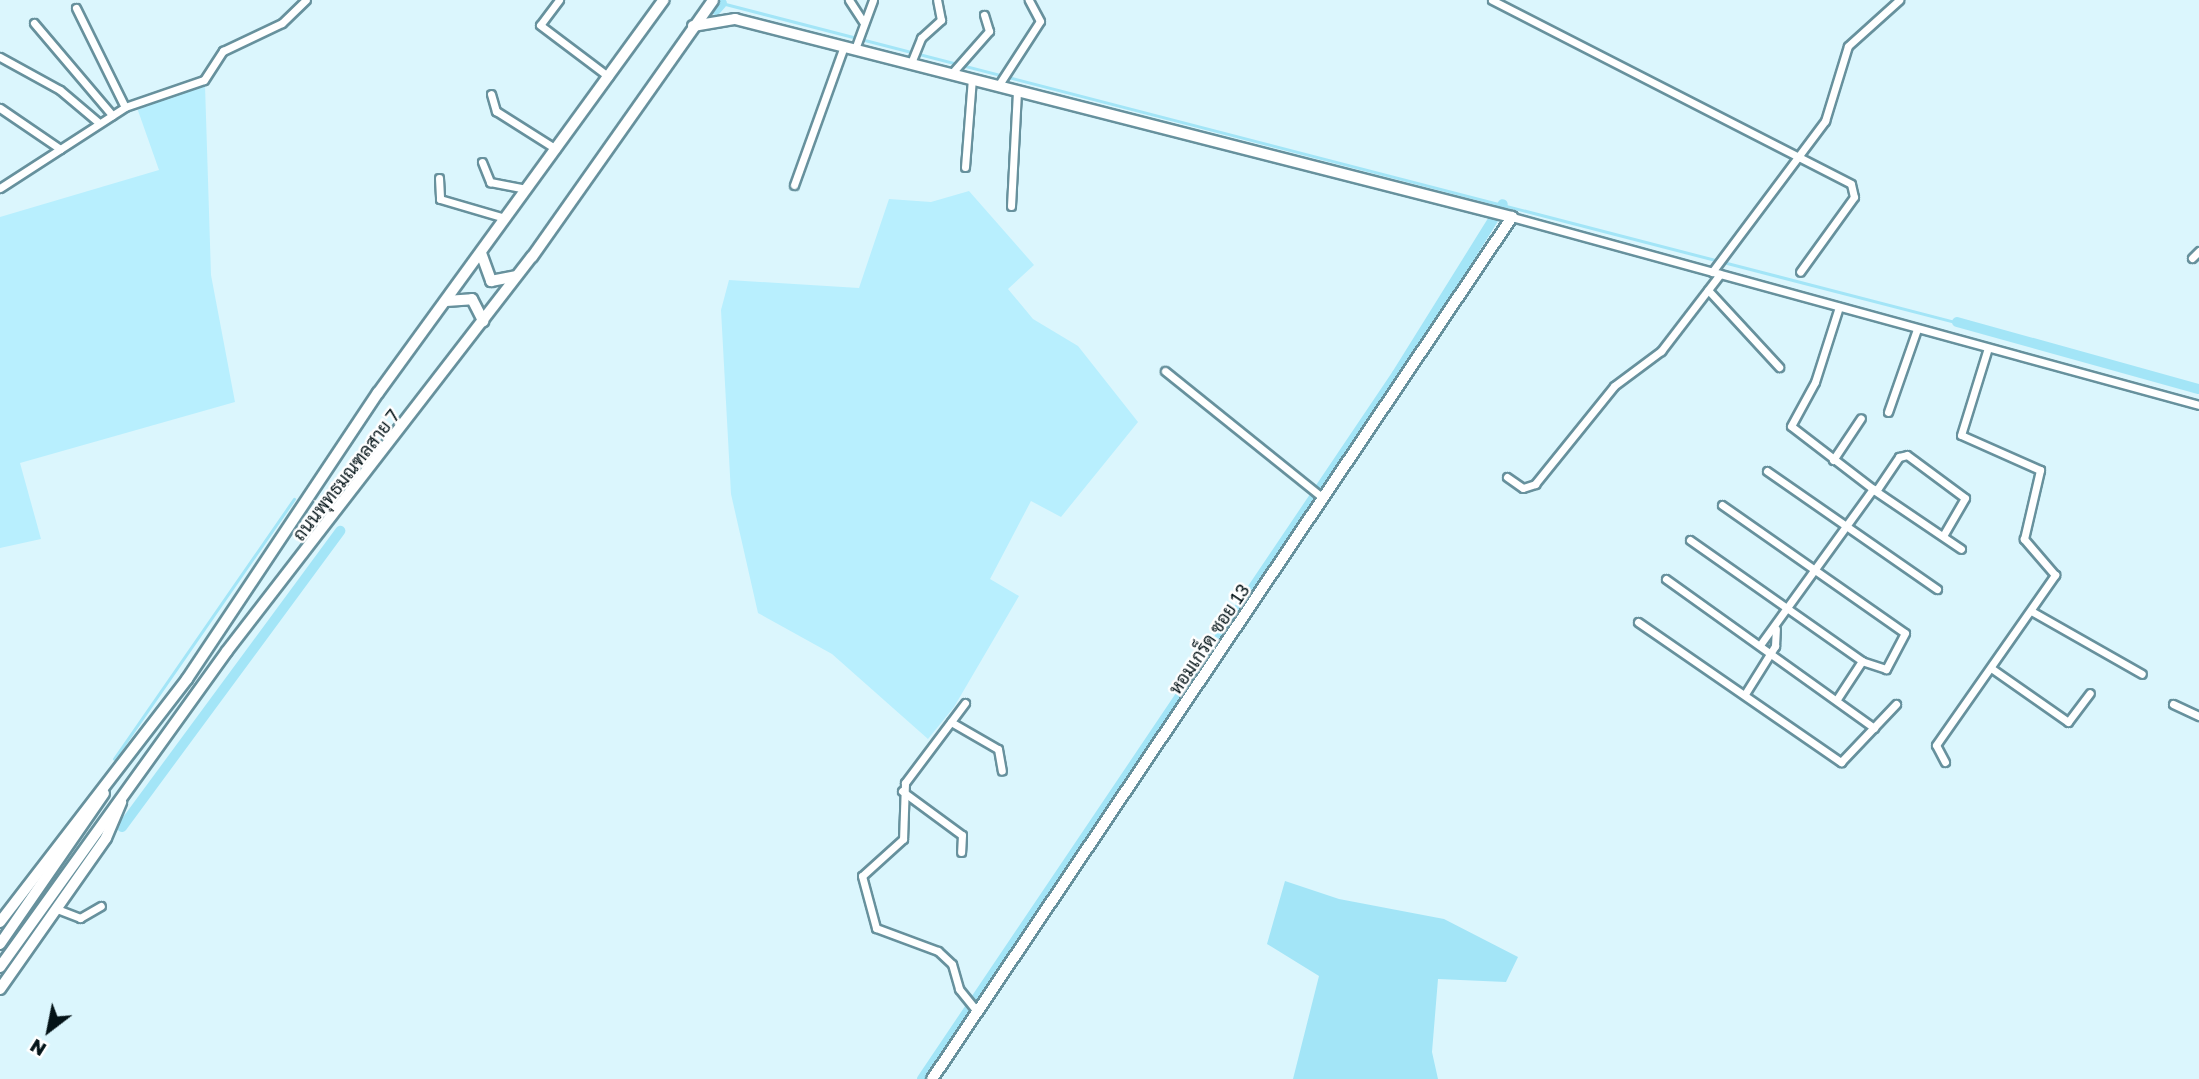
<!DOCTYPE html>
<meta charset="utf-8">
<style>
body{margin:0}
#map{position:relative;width:2199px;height:1079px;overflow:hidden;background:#dbf6fd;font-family:"Golos Text",Sarabun,sans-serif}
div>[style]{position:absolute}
.built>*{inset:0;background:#b8effe}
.water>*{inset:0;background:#a3e5f7}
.stream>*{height:2.5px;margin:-1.25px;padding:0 1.25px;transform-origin:1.25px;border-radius:1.25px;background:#a3e5f7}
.canal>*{height:10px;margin:-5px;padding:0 5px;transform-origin:5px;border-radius:5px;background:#a3e5f7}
.roads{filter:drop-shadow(2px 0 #67919d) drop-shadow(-2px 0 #67919d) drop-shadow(0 2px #67919d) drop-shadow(0 -2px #67919d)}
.street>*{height:7px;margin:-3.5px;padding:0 3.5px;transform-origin:3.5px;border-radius:3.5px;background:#fff}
.secondary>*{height:10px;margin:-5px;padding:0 5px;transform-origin:5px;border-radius:5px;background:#fff}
span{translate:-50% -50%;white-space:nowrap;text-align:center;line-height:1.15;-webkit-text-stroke:5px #fff;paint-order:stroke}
.street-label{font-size:18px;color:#031317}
.north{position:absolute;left:14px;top:995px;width:70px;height:70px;-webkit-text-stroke:5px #fff;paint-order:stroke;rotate:212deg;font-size:19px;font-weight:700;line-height:28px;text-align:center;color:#031317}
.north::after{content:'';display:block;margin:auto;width:24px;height:32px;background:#031317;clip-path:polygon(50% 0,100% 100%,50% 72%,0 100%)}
</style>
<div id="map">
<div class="built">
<i style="clip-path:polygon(205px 85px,211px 275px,235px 402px,20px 463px,41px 539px,0 548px,0 217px,159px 170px,136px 105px)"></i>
<i style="clip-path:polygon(969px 191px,1034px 265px,1008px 289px,1033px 319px,1078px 346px,1138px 422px,1061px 517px,1031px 501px,990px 579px,1019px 596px,954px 707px,928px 739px,832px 654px,758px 613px,731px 494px,721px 310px,729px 280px,859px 288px,889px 199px,931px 202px)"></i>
</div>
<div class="water">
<i style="clip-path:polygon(1285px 881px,1339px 899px,1444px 919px,1518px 957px,1506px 982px,1438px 979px,1432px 1052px,1438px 1079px,1293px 1079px,1319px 976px,1267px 944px)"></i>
</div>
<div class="stream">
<i style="left:714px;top:1px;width:1306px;rotate:14.5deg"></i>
<i style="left:114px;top:759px;width:316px;rotate:-55.3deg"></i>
</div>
<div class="canal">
<i style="left:716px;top:10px;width:9px;rotate:-49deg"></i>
<i style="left:1957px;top:322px;width:251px;rotate:15.5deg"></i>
<i style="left:122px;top:827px;width:368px;rotate:-53.6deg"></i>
<i style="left:922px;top:1079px;width:850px;rotate:-56.03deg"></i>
<i style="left:1397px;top:374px;width:200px;rotate:-58.1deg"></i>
</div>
<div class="roads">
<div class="street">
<i style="left:559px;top:0;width:31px;rotate:127deg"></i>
<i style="left:540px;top:25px;width:86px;rotate:37deg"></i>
<i style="left:849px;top:0;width:27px;rotate:57deg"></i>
<i style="left:1492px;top:0;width:403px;rotate:27.1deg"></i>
<i style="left:1851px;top:184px;width:13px;rotate:77deg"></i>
<i style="left:1854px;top:197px;width:92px;rotate:125.8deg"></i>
<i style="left:76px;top:8px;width:110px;rotate:63.7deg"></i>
<i style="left:34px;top:23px;width:121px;rotate:49.7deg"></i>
<i style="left:855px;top:49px;width:52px;rotate:-69.8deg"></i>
<i style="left:0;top:57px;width:68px;rotate:28.8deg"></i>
<i style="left:60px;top:90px;width:51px;rotate:40.2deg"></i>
<i style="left:911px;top:63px;width:27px;rotate:-68deg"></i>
<i style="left:921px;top:38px;width:27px;rotate:-42deg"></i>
<i style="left:941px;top:20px;width:20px;rotate:-101deg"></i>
<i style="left:952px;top:73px;width:56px;rotate:-48.6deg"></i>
<i style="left:989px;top:31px;width:17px;rotate:-107deg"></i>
<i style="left:998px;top:86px;width:77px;rotate:-57.1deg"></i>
<i style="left:1040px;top:21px;width:24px;rotate:-118deg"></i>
<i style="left:491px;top:94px;width:18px;rotate:74deg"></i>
<i style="left:496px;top:111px;width:71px;rotate:32.3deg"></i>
<i style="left:0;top:108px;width:73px;rotate:34.3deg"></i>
<i style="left:482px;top:162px;width:22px;rotate:68deg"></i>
<i style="left:490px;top:182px;width:37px;rotate:11deg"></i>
<i style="left:965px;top:167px;width:88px;rotate:-85.5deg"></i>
<i style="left:439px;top:178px;width:21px;rotate:87deg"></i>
<i style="left:440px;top:199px;width:68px;rotate:16.3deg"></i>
<i style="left:794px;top:185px;width:148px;rotate:-70.2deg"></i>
<i style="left:0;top:188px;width:149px;rotate:-32.9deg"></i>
<i style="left:125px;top:107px;width:83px;rotate:-18.9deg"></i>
<i style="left:204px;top:80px;width:35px;rotate:-57deg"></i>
<i style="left:223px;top:51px;width:65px;rotate:-25.4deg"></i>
<i style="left:282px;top:23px;width:33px;rotate:-44deg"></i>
<i style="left:1011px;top:206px;width:115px;rotate:-87deg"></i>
<i style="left:1512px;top:217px;width:712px;rotate:15.3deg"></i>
<i style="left:2192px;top:258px;width:10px;rotate:-45deg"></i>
<i style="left:1712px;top:272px;width:189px;rotate:-53.2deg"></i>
<i style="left:1825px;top:121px;width:78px;rotate:-73deg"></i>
<i style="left:1848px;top:46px;width:69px;rotate:-42deg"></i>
<i style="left:1708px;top:290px;width:105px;rotate:47.3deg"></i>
<i style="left:1165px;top:371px;width:203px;rotate:38.8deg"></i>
<i style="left:1888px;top:412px;width:88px;rotate:-70.7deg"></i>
<i style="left:1833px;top:460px;width:50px;rotate:-56.3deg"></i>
<i style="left:1767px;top:471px;width:207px;rotate:34.8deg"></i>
<i style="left:1507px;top:477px;width:19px;rotate:35deg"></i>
<i style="left:1523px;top:488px;width:13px;rotate:-18deg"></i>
<i style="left:1535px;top:484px;width:126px;rotate:-51.1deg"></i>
<i style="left:1614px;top:386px;width:59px;rotate:-36.7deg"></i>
<i style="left:1661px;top:351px;width:97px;rotate:-52.5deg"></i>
<i style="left:1874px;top:490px;width:105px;rotate:34.1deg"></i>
<i style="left:1876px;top:491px;width:41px;rotate:-55.9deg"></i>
<i style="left:1899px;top:457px;width:8px;rotate:-14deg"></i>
<i style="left:1907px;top:455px;width:72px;rotate:36.6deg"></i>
<i style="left:1965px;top:498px;width:44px;rotate:120.1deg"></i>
<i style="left:1722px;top:505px;width:223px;rotate:35deg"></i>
<i style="left:1905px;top:633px;width:41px;rotate:117.8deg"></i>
<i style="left:1886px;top:669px;width:25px;rotate:-162deg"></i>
<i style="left:1862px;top:661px;width:45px;rotate:123.3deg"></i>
<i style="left:1690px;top:540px;width:210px;rotate:35.1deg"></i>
<i style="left:1666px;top:579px;width:256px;rotate:35.6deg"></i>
<i style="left:2033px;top:612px;width:125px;rotate:29.6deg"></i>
<i style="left:1638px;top:622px;width:247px;rotate:34.6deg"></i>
<i style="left:1841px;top:762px;width:80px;rotate:-46.5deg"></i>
<i style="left:1760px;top:645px;width:193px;rotate:-54.1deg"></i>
<i style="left:1873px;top:489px;width:103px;rotate:-142.5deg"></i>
<i style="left:1791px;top:426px;width:50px;rotate:-61.4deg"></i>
<i style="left:1815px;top:382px;width:79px;rotate:-72.3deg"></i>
<i style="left:1991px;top:668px;width:94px;rotate:35deg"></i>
<i style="left:2068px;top:722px;width:36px;rotate:-53deg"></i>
<i style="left:1745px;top:694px;width:57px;rotate:-58deg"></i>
<i style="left:1775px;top:646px;width:17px;rotate:-87deg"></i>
<i style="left:965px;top:703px;width:100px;rotate:126.9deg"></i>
<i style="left:905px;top:783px;width:56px;rotate:92deg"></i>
<i style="left:903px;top:839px;width:55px;rotate:137.9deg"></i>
<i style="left:862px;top:876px;width:54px;rotate:74.9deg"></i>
<i style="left:876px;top:928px;width:66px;rotate:20.4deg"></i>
<i style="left:938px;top:951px;width:19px;rotate:43deg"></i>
<i style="left:952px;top:964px;width:26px;rotate:74deg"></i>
<i style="left:959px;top:989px;width:28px;rotate:51deg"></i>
<i style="left:2173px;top:704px;width:29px;rotate:25deg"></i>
<i style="left:951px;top:722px;width:54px;rotate:29.9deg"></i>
<i style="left:998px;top:749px;width:22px;rotate:80deg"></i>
<i style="left:1945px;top:762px;width:19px;rotate:-118deg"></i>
<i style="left:1936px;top:745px;width:208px;rotate:-55deg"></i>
<i style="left:2055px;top:575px;width:48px;rotate:-130.7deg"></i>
<i style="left:2024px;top:539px;width:71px;rotate:-76.9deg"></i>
<i style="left:2040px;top:470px;width:86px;rotate:-156.1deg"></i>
<i style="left:1961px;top:435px;width:91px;rotate:-72.8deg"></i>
<i style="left:902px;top:791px;width:74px;rotate:36.3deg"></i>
<i style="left:962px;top:835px;width:17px;rotate:93deg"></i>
<i style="left:57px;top:909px;width:25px;rotate:21deg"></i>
<i style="left:80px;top:918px;width:24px;rotate:-30deg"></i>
</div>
<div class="secondary">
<i style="left:693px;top:26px;width:43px;rotate:-9.5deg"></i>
<i style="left:735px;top:19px;width:802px;rotate:14.3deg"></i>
<i style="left:1512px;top:217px;width:1039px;rotate:123.93deg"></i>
<i style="left:481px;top:253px;width:30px;rotate:70deg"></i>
<i style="left:491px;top:281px;width:25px;rotate:-11deg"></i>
<i style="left:446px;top:301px;width:26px;rotate:-4deg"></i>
<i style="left:472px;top:299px;width:25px;rotate:63deg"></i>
<i style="left:0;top:922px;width:307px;rotate:-52.4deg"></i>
<i style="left:187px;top:679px;width:344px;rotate:-56.3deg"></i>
<i style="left:378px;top:393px;width:486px;rotate:-54deg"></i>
<i style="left:0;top:944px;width:183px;rotate:-55.4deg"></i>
<i style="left:0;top:967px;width:389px;rotate:-54.3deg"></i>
<i style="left:227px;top:651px;width:498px;rotate:-52.3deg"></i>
<i style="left:532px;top:257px;width:314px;rotate:-54.8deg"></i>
<i style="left:0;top:989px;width:184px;rotate:-54.9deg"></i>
<i style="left:106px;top:838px;width:39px;rotate:-67deg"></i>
</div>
</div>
<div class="street-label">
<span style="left:346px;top:475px;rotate:-52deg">ถนนพุทธมณฑลสาย 7</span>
<span style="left:1209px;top:639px;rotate:-56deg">หอมเกร็ด ซอย 13</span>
</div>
<div class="north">N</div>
</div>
